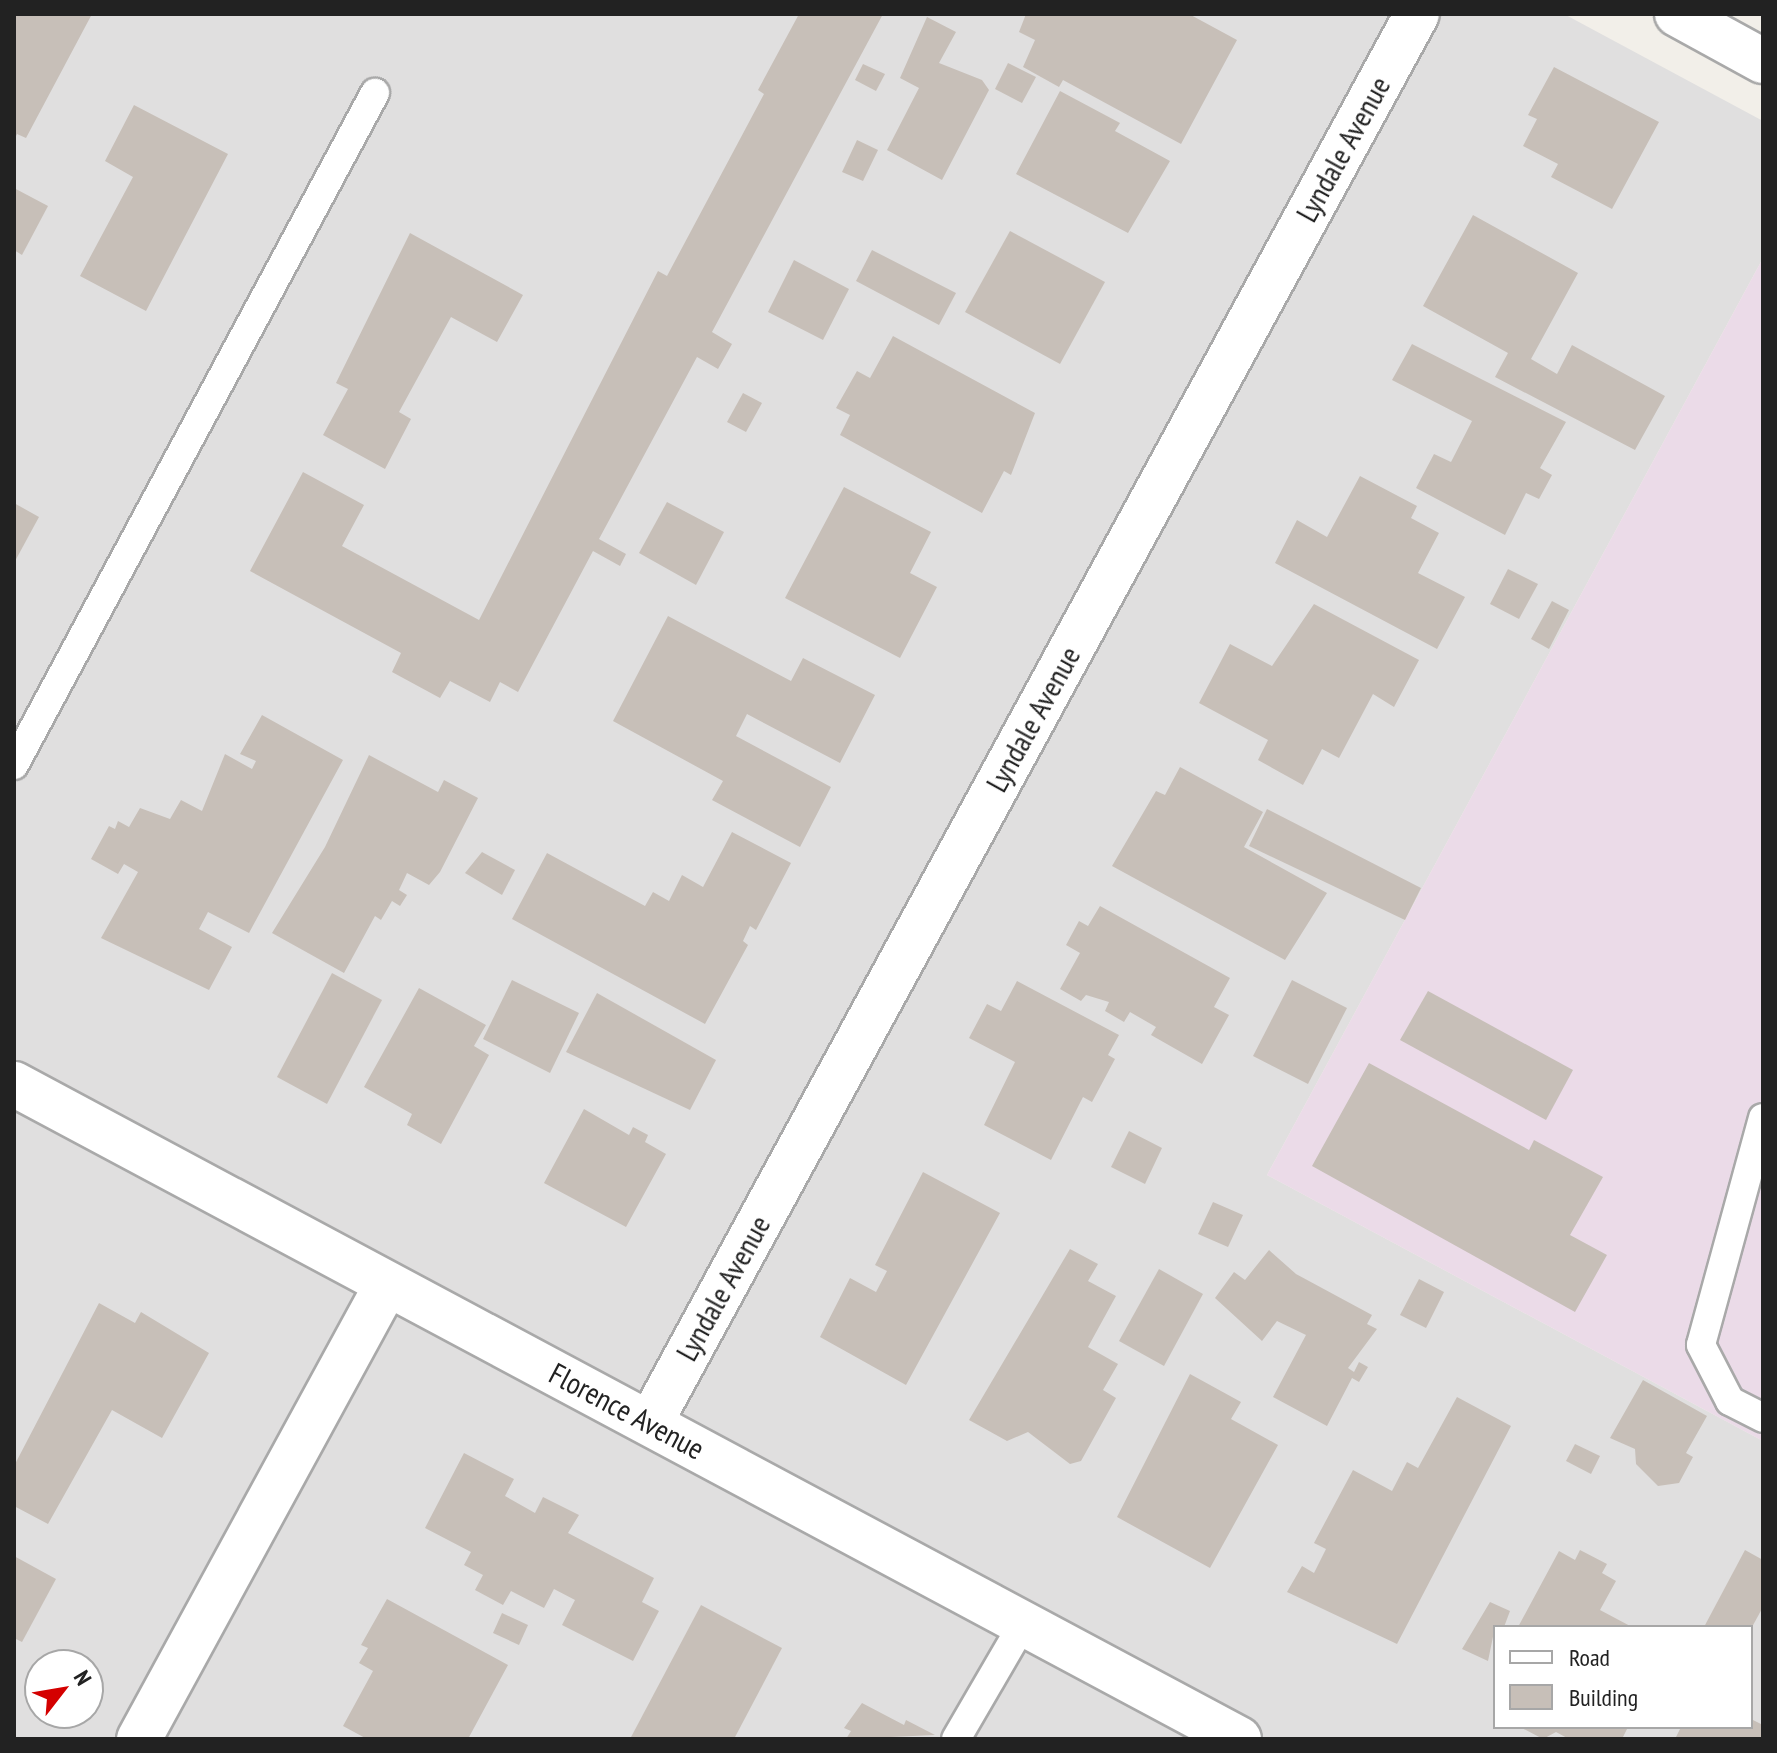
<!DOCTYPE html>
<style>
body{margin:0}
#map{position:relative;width:1777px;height:1753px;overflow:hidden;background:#f2efe9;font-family:"PT Sans Narrow",sans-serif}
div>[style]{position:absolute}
.residential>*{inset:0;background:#e0dfdf}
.industrial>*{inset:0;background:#ebdbe8}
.building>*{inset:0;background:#c7bfb8}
.roads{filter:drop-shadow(2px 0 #a9a9a9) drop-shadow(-2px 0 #a9a9a9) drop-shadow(0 2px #a9a9a9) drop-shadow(0 -2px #a9a9a9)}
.service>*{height:28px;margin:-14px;padding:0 14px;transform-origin:14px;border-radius:14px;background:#fff}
.minor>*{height:44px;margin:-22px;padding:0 22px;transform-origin:22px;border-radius:22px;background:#fff}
span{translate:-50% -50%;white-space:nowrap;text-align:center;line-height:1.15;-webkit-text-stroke:6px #fff;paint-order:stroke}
.street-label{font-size:30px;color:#222}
.frame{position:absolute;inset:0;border:16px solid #222;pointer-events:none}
.legend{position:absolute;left:1493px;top:1625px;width:260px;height:104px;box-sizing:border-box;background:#fff;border:2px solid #a7a7a7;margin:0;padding:10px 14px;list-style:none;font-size:24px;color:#222}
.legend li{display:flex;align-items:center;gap:16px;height:40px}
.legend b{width:40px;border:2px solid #a7a7a7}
.north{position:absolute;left:24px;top:1649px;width:80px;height:80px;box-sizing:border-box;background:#fff;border:2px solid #a7a7a7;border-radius:50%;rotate:59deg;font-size:22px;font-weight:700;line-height:32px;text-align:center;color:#222}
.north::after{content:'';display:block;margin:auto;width:28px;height:36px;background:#d40000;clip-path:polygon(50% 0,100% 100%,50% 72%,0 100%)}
</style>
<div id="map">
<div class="residential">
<i style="clip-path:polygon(evenodd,14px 14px,1564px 14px,1763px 121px,1763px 258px,1267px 1175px,1763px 1441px,1763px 1739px,14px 1739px,14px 14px,1495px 1627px,1751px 1627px,1751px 1727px,1495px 1727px,1495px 1627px,14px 14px,40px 1665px,88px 1665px,88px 1713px,40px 1713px,40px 1665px)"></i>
</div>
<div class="industrial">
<i style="clip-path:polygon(1763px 258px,1763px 1441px,1267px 1175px)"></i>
</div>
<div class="building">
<i style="clip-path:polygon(14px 14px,92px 14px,26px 138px,17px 134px,14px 140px)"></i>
<i style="clip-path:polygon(799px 14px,883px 14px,712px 332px,732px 344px,718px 369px,697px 357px,599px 539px,626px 554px,620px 566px,593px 551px,518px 692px,500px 682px,490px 702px,450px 681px,440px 698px,392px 672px,401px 653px,250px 571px,303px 472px,364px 505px,342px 546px,479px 620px,658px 271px,667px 276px,764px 94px,758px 90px)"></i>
<i style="clip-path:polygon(1026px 14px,1189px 14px,1237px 40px,1181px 144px,1063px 80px,1059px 87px,1023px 67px,1035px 40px,1019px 32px)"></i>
<i style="clip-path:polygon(927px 17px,956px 32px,939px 63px,982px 80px,989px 90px,942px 180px,887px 150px,919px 88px,900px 78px)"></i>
<i style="clip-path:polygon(1008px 63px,1036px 77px,1022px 103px,995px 89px)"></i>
<i style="clip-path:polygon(863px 64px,885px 74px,876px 91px,855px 80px)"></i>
<i style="clip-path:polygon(1554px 67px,1659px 122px,1612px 209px,1551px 177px,1558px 164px,1523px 146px,1537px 119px,1528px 115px)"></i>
<i style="clip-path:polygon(1060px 91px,1120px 123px,1115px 131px,1170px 161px,1128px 233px,1016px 174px)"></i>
<i style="clip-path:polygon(134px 105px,228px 154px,146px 311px,80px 276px,133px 177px,105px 161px)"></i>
<i style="clip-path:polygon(857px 140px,878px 150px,863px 181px,842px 172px)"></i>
<i style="clip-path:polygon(14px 188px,48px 206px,22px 255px,14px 250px)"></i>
<i style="clip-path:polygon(1473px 215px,1578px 273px,1531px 359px,1557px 374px,1572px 345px,1665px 396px,1635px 450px,1495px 377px,1508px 353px,1423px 306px)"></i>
<i style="clip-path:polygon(1010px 231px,1105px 282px,1060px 364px,965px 312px)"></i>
<i style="clip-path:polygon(410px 233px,523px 295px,497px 342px,451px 317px,399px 412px,411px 419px,385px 469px,323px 435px,348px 389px,336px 383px)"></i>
<i style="clip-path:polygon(872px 250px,956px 293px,939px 325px,856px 281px)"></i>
<i style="clip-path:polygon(794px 260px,849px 289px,823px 340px,768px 312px)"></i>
<i style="clip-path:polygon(893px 336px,1035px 413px,1011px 475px,1004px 471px,982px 513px,840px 435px,850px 415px,836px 408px,857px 371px,870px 378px)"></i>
<i style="clip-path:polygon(1412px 344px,1566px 422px,1540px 468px,1552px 475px,1539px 499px,1526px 493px,1505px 535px,1416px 488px,1434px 454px,1451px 462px,1472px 421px,1392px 380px)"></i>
<i style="clip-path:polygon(743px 393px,762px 403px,746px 432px,727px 422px)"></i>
<i style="clip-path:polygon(1360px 476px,1417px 506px,1411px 518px,1439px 533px,1418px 573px,1465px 597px,1437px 649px,1275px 563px,1297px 520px,1327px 537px)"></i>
<i style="clip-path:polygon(844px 487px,931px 532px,910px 573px,937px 587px,900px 658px,785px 598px)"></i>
<i style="clip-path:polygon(667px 502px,724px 532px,696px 585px,639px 553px)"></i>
<i style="clip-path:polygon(14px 503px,39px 517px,14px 563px)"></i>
<i style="clip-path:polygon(1508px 569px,1538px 584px,1519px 619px,1490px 604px)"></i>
<i style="clip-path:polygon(1552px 601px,1569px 610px,1549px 649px,1531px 639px)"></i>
<i style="clip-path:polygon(1314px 604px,1419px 660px,1394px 707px,1373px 694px,1339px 758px,1322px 749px,1303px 785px,1258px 760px,1268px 740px,1199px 703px,1230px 644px,1272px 666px)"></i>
<i style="clip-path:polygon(668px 616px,791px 681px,803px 658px,875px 695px,840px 763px,747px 714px,736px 736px,831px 787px,800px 847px,712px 800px,723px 781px,613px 721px)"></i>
<i style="clip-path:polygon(262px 715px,343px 760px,249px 933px,208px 912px,199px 929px,232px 947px,209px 990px,101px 938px,138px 872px,124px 864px,118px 874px,91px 859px,109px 826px,115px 829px,118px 821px,129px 827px,140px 808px,170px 819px,181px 800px,202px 811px,225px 754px,252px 769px,256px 761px,240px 754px)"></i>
<i style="clip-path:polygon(369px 755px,438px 792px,444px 780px,478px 798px,440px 872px,429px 885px,407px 873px,399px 890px,407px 895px,400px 906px,392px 901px,381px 920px,375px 916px,344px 973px,272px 933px,325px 847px)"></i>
<i style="clip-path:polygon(1180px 767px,1263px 812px,1244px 847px,1327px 893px,1285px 960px,1112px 866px,1156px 791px,1165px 795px)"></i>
<i style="clip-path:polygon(1267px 809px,1421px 888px,1405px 920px,1249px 846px)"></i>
<i style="clip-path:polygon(732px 832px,791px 863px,756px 930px,750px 926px,743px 941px,748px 945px,705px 1024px,512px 919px,547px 853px,645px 906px,653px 892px,669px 901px,682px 875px,703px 887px)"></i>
<i style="clip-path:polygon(482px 852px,515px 870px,502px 895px,465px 873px)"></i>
<i style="clip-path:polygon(1100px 906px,1230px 978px,1214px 1007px,1229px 1015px,1202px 1064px,1151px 1035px,1156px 1027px,1130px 1012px,1124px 1022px,1105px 1011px,1109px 1002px,1086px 995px,1081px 1001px,1060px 989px,1080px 953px,1066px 945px,1079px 921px,1088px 926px)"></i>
<i style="clip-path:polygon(332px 973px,382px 1000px,327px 1104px,277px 1077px)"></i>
<i style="clip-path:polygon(512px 980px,579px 1013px,550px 1073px,483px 1039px)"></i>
<i style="clip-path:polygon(1292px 980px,1347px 1008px,1308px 1084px,1253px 1056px)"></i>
<i style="clip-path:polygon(1017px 981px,1119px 1035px,1108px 1055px,1115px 1059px,1092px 1102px,1083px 1097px,1051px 1160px,984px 1125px,1015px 1062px,969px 1038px,987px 1004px,1001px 1011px)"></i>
<i style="clip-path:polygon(419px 988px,486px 1025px,474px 1046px,489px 1055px,441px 1144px,407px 1125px,412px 1114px,364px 1087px)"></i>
<i style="clip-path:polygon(1428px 991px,1573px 1070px,1546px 1120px,1400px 1040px)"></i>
<i style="clip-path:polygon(597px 993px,716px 1060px,690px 1110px,566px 1052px)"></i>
<i style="clip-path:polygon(1369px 1063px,1529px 1150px,1534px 1140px,1603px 1177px,1570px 1235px,1607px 1255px,1575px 1312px,1312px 1166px)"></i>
<i style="clip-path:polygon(584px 1109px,629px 1135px,633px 1127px,648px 1135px,645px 1142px,666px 1154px,626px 1227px,544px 1183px)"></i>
<i style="clip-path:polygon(1129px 1131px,1162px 1148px,1145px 1184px,1111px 1167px)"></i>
<i style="clip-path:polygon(923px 1172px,1000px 1213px,906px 1385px,820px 1337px,850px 1278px,876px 1292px,887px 1271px,875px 1265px)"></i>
<i style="clip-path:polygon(1213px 1202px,1243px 1215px,1228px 1247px,1198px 1234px)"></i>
<i style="clip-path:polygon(1070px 1249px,1098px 1264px,1088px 1281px,1116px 1296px,1088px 1347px,1118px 1364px,1103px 1390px,1116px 1398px,1081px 1461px,1070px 1464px,1028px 1432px,1007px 1441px,969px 1420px)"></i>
<i style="clip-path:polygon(1269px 1250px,1296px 1274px,1372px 1315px,1367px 1324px,1377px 1329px,1348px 1368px,1354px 1372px,1359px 1362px,1368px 1367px,1359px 1382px,1352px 1378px,1327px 1426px,1273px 1397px,1306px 1335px,1277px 1321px,1262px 1341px,1215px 1298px,1234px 1272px,1245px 1280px)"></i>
<i style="clip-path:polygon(1159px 1269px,1203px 1294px,1164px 1366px,1119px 1341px)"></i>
<i style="clip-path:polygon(1419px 1279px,1444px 1292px,1426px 1328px,1400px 1315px)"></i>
<i style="clip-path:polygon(99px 1303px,135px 1323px,141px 1312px,209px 1353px,162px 1438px,112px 1410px,48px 1524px,14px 1506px,14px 1466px)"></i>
<i style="clip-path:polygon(1190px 1374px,1241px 1402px,1231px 1419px,1278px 1445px,1210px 1568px,1117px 1517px)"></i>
<i style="clip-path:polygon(1643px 1380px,1707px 1416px,1686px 1453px,1693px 1457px,1679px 1483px,1658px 1486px,1636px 1464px,1635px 1449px,1610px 1438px)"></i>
<i style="clip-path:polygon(1457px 1397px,1511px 1426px,1397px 1644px,1287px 1592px,1302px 1566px,1314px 1573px,1326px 1549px,1314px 1543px,1353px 1470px,1392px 1491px,1407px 1462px,1418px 1468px)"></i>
<i style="clip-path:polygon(1575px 1444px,1600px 1456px,1591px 1474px,1566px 1461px)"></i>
<i style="clip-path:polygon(464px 1453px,514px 1479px,505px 1496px,535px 1513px,543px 1497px,579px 1515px,568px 1533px,654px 1578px,642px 1602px,659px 1611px,633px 1661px,562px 1625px,575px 1600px,554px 1589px,544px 1608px,511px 1591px,503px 1605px,475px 1590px,483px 1575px,464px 1565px,471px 1552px,425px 1528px)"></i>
<i style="clip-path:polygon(1580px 1550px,1607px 1564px,1602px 1573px,1616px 1581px,1600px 1610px,1632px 1627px,1518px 1627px,1559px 1551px,1575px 1560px)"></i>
<i style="clip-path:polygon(1745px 1550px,1763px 1560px,1763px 1607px,1752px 1627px,1704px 1627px)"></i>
<i style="clip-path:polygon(14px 1556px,56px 1579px,22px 1642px,14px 1638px)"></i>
<i style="clip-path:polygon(387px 1599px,508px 1665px,468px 1739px,367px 1739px,343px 1726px,373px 1671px,359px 1663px,368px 1648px,361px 1645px)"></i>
<i style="clip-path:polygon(1490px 1602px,1510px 1611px,1504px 1627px,1495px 1627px,1488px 1661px,1462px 1649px)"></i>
<i style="clip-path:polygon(701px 1605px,782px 1648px,734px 1739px,630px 1739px)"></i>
<i style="clip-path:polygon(502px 1613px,528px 1625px,519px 1645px,493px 1633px)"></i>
<i style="clip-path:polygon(862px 1703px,904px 1725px,906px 1720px,935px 1735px,846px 1739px,851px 1731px,844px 1728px)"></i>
<i style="clip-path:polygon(1751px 1719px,1763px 1725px,1763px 1739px,1675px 1739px,1681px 1727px,1751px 1727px)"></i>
<i style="clip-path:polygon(1520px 1727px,1628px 1727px,1622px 1739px,1569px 1739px,1556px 1732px,1543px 1739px)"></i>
</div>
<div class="roads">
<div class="service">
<i style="left:14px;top:765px;width:763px;rotate:-61.76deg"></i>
<i style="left:1763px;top:1118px;width:235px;rotate:105.3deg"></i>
<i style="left:1701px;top:1345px;width:63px;rotate:62.6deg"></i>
<i style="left:1730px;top:1401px;width:37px;rotate:27deg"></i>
<i style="left:956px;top:1739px;width:133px;rotate:-59.8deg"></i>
</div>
<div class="minor">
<i style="left:1677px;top:14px;width:98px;rotate:28.7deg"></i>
<i style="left:14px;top:1084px;width:1389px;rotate:28.13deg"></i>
<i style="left:650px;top:1423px;width:1604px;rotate:-61.44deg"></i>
<i style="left:139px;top:1739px;width:518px;rotate:-61.41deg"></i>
</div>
</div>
<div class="street-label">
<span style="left:1343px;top:149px;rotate:-61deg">Lyndale Avenue</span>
<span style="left:1033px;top:719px;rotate:-61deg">Lyndale Avenue</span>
<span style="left:723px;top:1288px;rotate:-61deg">Lyndale Avenue</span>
<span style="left:627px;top:1411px;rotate:28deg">Florence Avenue</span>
</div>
<div class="frame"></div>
<ul class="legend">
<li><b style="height:10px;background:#fff"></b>Road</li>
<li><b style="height:22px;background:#c7bfb8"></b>Building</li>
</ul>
<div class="north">N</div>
</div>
